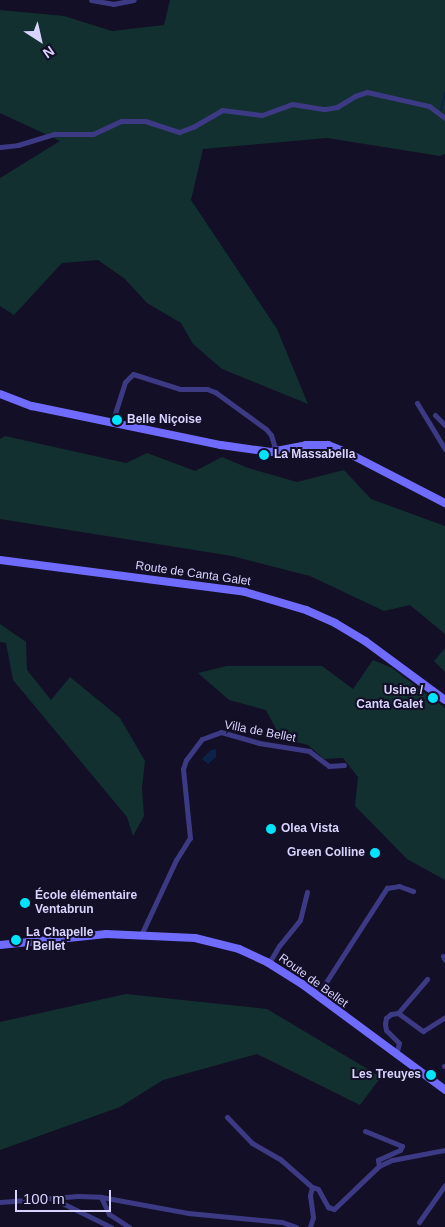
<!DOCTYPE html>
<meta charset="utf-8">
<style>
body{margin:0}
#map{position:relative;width:445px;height:1227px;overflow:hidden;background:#130f26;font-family:Arial,sans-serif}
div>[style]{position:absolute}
.green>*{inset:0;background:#12302f}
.water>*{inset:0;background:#0c2248}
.stream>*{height:2px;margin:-1px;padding:0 1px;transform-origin:1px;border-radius:1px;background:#0c2248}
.street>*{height:5px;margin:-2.5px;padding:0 2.5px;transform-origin:2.5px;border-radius:2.5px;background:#3d3a85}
.secondary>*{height:8px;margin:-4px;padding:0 4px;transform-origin:4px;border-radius:4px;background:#6f6bff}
.dots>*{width:14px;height:14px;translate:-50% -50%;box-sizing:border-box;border:2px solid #130f26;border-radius:50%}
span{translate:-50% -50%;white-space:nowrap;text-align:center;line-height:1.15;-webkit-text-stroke:4px #130f26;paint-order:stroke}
.poi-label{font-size:12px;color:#d9d4ff;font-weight:700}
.left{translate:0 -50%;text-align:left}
.right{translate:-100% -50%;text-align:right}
.street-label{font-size:12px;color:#d9d4ff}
.north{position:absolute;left:15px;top:15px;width:50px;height:50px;-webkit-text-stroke:4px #130f26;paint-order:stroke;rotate:145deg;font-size:14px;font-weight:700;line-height:20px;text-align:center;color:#d9d4ff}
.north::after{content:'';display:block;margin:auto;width:18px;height:22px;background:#d9d4ff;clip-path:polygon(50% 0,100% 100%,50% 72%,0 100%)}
.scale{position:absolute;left:15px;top:1190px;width:96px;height:22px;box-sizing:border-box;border:2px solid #d9d4ff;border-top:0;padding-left:6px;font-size:15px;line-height:18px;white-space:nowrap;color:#d9d4ff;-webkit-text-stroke:4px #130f26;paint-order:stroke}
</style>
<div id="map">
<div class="green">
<i style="clip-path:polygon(170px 0,445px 0,445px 154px,440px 156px,327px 138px,203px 149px,191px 200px,277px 329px,308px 404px,222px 369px,193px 344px,181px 323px,147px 303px,125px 279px,98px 260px,62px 263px,14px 315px,0 306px,0 178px,60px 141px,0 113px,0 10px,64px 16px,112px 31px,164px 25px)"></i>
<i style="clip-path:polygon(5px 436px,126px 463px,147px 453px,195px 471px,222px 457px,248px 468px,297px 482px,344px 470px,371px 499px,445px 526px,445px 634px,410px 605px,384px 611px,310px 576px,232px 556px,0 519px,0 439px)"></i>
<i style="clip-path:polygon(0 624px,26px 642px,27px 670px,51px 700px,70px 677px,120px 718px,145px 761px,142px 788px,144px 816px,133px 836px,127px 817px,13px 680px,6px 643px,0 642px)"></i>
<i style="clip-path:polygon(445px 648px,445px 672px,434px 661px)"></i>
<i style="clip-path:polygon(373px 660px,392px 668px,445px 708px,445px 880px,407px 859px,355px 806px,358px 777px,343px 758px,324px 759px,308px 745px,281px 738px,266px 710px,229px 700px,198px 673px,227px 666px,322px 666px,353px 689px)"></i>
<i style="clip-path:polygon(126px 994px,267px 1009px,381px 1077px,360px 1105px,257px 1054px,163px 1080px,120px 1107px,0 1150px,0 1022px)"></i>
</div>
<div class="water">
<i style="clip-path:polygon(216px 749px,216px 757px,208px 764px,202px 759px,211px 750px)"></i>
</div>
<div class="stream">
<i style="left:441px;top:110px;width:18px;rotate:-77deg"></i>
</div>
<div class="street">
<i style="left:91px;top:0;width:22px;rotate:10deg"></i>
<i style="left:113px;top:4px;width:21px;rotate:-11deg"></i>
<i style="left:0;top:147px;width:18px;rotate:-6deg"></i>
<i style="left:18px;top:145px;width:38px;rotate:-17deg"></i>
<i style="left:54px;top:134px;width:39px"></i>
<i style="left:93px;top:134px;width:31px;rotate:-25deg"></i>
<i style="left:121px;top:121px;width:24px"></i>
<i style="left:145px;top:121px;width:36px;rotate:18deg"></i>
<i style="left:179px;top:132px;width:15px;rotate:-20deg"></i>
<i style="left:193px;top:127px;width:34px;rotate:-30deg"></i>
<i style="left:222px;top:110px;width:40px;rotate:7.1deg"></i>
<i style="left:262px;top:115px;width:32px;rotate:-20deg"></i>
<i style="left:292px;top:104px;width:33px;rotate:9deg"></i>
<i style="left:325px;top:109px;width:12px;rotate:-9deg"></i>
<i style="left:337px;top:107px;width:21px;rotate:-31deg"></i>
<i style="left:355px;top:96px;width:13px;rotate:-18deg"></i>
<i style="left:367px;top:92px;width:64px;rotate:12.7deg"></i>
<i style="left:429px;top:106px;width:20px;rotate:37deg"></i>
<i style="left:417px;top:403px;width:54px;rotate:58.7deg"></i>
<i style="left:435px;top:415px;width:14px;rotate:45deg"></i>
<i style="left:112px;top:423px;width:43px;rotate:-72.4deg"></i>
<i style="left:125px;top:382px;width:11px;rotate:-45deg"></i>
<i style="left:133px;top:374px;width:49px;rotate:17.7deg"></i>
<i style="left:180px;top:389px;width:27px"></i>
<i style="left:207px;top:389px;width:9px;rotate:21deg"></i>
<i style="left:215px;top:392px;width:63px;rotate:36deg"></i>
<i style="left:266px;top:429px;width:8px;rotate:50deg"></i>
<i style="left:271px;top:435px;width:17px;rotate:73deg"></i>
<i style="left:141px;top:935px;width:83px;rotate:-65deg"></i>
<i style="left:176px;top:860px;width:26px;rotate:-58deg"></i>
<i style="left:190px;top:838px;width:69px;rotate:-95.8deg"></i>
<i style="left:183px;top:769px;width:9px;rotate:-72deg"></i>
<i style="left:186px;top:760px;width:26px;rotate:-53deg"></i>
<i style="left:202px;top:739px;width:20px;rotate:-20deg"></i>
<i style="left:221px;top:732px;width:40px;rotate:16deg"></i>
<i style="left:259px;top:743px;width:51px;rotate:9.1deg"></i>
<i style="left:309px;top:751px;width:25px;rotate:37deg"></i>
<i style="left:329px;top:766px;width:15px;rotate:-4deg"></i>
<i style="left:443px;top:956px;width:4px;rotate:63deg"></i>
<i style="left:269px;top:963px;width:20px;rotate:-60deg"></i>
<i style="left:279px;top:946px;width:33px;rotate:-51deg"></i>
<i style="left:300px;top:920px;width:29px;rotate:-76deg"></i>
<i style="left:317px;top:996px;width:129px;rotate:-57.1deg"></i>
<i style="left:387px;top:888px;width:12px;rotate:-9deg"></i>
<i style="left:399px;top:886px;width:15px;rotate:20deg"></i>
<i style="left:398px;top:1013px;width:45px;rotate:-49.5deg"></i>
<i style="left:396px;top:1055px;width:12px;rotate:-76deg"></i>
<i style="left:399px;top:1043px;width:18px;rotate:-135deg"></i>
<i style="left:386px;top:1030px;width:6px;rotate:-99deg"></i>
<i style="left:385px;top:1024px;width:6px;rotate:-81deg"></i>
<i style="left:386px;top:1018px;width:6px;rotate:-39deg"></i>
<i style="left:391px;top:1014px;width:7px;rotate:-8deg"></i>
<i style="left:398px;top:1013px;width:31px;rotate:36deg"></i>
<i style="left:423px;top:1031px;width:26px;rotate:-32deg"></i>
<i style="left:444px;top:1066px;width:1px"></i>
<i style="left:227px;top:1117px;width:36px;rotate:46deg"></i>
<i style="left:252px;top:1143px;width:32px;rotate:30deg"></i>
<i style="left:280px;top:1159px;width:43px;rotate:41.2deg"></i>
<i style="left:365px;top:1131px;width:40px;rotate:22deg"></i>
<i style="left:402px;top:1146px;width:4px;rotate:117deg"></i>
<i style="left:400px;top:1150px;width:24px;rotate:156deg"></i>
<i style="left:378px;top:1160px;width:6px;rotate:81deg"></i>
<i style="left:101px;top:1197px;width:19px;rotate:65deg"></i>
<i style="left:109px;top:1214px;width:24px;rotate:33deg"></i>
<i style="left:52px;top:1198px;width:66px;rotate:26.2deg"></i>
<i style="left:0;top:1202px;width:78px;rotate:-4.4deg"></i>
<i style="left:78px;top:1196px;width:23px;rotate:2deg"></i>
<i style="left:101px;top:1197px;width:88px;rotate:10.4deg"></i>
<i style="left:188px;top:1213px;width:94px;rotate:5.5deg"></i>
<i style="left:282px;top:1222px;width:15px;rotate:20deg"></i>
<i style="left:419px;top:1222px;width:45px;rotate:-54.9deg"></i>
<i style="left:310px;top:1227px;width:10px;rotate:-73deg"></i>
<i style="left:313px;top:1217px;width:22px;rotate:-98deg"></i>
<i style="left:310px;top:1195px;width:8px;rotate:-76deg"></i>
<i style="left:312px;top:1187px;width:6px;rotate:18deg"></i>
<i style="left:318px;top:1189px;width:21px;rotate:61deg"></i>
<i style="left:328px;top:1207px;width:6px;rotate:18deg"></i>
<i style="left:334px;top:1209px;width:62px;rotate:-43.7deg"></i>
<i style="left:379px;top:1166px;width:14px;rotate:-25deg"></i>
<i style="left:392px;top:1160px;width:54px;rotate:-10.7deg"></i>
</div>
<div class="secondary">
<i style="left:0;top:394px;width:34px;rotate:21deg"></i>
<i style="left:32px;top:406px;width:193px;rotate:11.7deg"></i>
<i style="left:221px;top:445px;width:50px;rotate:8deg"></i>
<i style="left:271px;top:452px;width:36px;rotate:-11deg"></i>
<i style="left:306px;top:445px;width:22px"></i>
<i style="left:328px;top:445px;width:24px;rotate:22deg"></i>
<i style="left:350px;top:454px;width:107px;rotate:27.3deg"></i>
<i style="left:0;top:560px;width:247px;rotate:7.4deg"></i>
<i style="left:245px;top:592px;width:64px;rotate:16.4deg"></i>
<i style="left:306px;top:610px;width:32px;rotate:24deg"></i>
<i style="left:335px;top:623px;width:35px;rotate:31deg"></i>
<i style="left:365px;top:641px;width:99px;rotate:36.4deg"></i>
<i style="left:0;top:945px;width:107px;rotate:-5.9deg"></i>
<i style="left:106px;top:934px;width:89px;rotate:2.6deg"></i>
<i style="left:195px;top:938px;width:45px;rotate:14deg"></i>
<i style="left:239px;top:949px;width:31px;rotate:25deg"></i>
<i style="left:267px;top:962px;width:41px;rotate:32.2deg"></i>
<i style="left:302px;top:984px;width:178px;rotate:36.5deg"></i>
</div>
<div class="dots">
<i style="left:117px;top:420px;background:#00e5ff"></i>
<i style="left:264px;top:455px;background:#00e5ff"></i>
<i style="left:433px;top:698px;background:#00e5ff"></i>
<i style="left:271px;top:829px;background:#00e5ff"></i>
<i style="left:375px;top:853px;background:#00e5ff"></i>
<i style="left:25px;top:903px;background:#00e5ff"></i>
<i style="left:16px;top:940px;background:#00e5ff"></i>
<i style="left:431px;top:1075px;background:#00e5ff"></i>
</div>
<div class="poi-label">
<span class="left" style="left:127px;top:420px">Belle Niçoise</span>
<span class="left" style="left:274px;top:455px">La Massabella</span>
<span class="right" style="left:423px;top:698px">Usine /<br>Canta Galet</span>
<span class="left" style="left:281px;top:829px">Olea Vista</span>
<span class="right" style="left:365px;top:853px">Green Colline</span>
<span class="left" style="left:35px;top:903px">École élémentaire<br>Ventabrun</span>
<span class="left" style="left:26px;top:940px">La Chapelle<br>/ Bellet</span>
<span class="right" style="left:421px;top:1075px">Les Treuyes</span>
</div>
<div class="street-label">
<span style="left:193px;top:574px;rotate:8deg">Route de Canta Galet</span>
<span style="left:260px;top:732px;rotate:11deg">Villa de Bellet</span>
<span style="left:313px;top:981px;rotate:36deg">Route de Bellet</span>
</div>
<div class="north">N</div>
<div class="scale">100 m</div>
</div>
